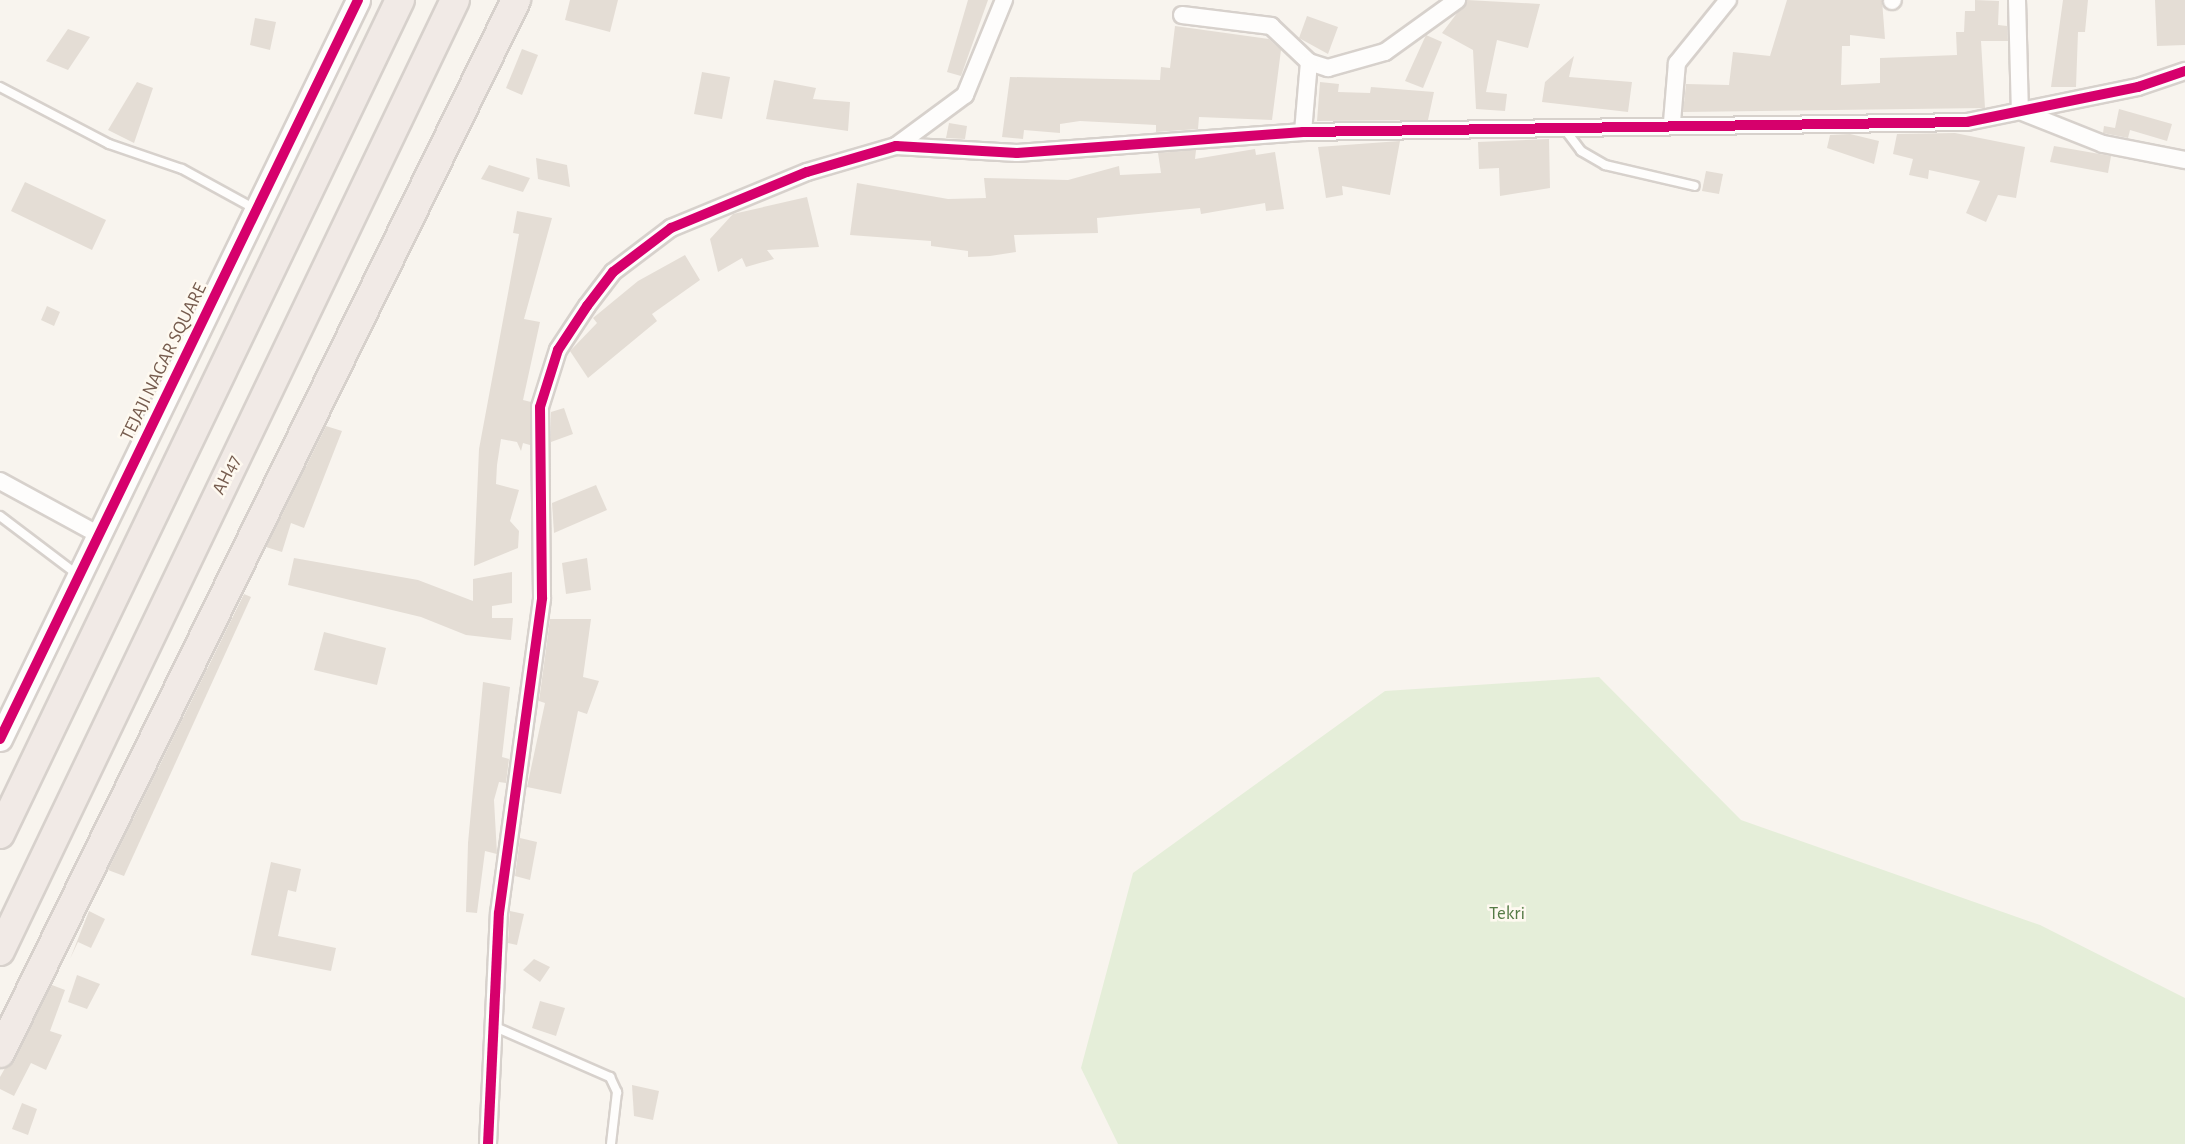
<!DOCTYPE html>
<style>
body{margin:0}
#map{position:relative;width:2185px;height:1144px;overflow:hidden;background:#f8f4ee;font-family:"Alegreya Sans",sans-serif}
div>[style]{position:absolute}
.green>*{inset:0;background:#e5eed9}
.building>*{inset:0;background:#e4ddd5}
.roads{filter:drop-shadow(2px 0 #d7d1cc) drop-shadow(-2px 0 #d7d1cc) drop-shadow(0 2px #d7d1cc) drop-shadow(0 -2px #d7d1cc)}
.lane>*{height:8px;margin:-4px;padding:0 4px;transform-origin:4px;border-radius:4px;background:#fefdfc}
.street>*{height:16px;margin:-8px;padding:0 8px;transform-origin:8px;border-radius:8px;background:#fefdfc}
.secondary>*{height:23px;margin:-11.5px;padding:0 11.5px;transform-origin:11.5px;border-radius:11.5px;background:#fefdfc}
.highway>*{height:28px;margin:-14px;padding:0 14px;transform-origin:14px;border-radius:14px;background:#f1eae6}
.cycleway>*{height:10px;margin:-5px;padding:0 5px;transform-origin:5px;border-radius:5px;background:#d6006c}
span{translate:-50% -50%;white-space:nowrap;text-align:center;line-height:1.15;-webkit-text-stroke:5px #fef9f0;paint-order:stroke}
.street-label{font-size:19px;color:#765c4e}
.park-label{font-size:19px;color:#557b46}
</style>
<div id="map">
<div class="green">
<i style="clip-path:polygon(1599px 677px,1741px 820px,2040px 925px,2185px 998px,2185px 1144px,1118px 1144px,1081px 1068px,1133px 873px,1385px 691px)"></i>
</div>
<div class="building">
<i style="clip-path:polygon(570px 0,618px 0,610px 32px,565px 20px)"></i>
<i style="clip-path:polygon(968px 0,988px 0,961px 76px,947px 72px)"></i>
<i style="clip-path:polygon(1467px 0,1540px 4px,1528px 48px,1497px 40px,1486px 92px,1507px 94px,1505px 111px,1476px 109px,1473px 50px,1442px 33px)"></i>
<i style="clip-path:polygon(1787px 0,1882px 0,1885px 39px,1850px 35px,1850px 46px,1842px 46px,1841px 85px,1880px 83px,1880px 58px,1957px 55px,1956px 32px,1964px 32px,1965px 11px,1975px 11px,1975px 0,1999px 1px,1998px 25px,2007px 26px,2008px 41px,1981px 41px,1985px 108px,1683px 112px,1686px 84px,1729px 85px,1733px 52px,1770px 56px)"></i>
<i style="clip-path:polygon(2063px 0,2088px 0,2085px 32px,2078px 32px,2076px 87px,2051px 87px)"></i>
<i style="clip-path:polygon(2155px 0,2185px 0,2185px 45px,2157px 46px)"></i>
<i style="clip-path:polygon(1307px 16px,1338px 27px,1328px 54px,1299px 38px)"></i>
<i style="clip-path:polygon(255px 18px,276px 22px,270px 50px,250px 45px)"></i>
<i style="clip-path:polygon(1175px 26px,1269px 39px,1281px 50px,1272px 120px,1199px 117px,1198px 129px,1156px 132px,1156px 125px,1080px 121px,1060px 124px,1060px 133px,1024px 130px,1023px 139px,1002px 137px,1010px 77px,1160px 80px,1161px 67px,1170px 68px)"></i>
<i style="clip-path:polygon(68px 29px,90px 37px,68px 70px,46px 61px)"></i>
<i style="clip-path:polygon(1426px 35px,1442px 42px,1423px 88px,1405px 81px)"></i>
<i style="clip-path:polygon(522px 49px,538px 55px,522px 95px,506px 88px)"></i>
<i style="clip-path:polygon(1574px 56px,1569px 77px,1632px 82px,1628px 112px,1542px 102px,1545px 82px)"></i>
<i style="clip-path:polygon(702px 72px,730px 77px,722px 119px,694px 114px)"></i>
<i style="clip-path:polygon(774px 80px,816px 88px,813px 99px,850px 102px,848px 131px,766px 119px)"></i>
<i style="clip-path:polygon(137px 82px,153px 88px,134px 143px,108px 130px)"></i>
<i style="clip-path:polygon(1320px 82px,1339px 84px,1338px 92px,1370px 93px,1371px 87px,1434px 92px,1428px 120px,1317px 121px)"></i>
<i style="clip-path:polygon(2119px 109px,2172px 124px,2167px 141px,2130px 130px,2128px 138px,2103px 133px,2104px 126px,2115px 128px)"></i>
<i style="clip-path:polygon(949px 123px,967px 126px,965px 139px,946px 138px)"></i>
<i style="clip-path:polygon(1955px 133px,2025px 147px,2016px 198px,1998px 195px,1986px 222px,1966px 213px,1980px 181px,1929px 170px,1928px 179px,1909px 175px,1913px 159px,1893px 154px,1897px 134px)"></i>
<i style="clip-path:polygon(1850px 134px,1879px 141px,1874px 164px,1827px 148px,1830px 135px)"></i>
<i style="clip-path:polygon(1549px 139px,1550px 188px,1500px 196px,1499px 168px,1479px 169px,1478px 142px)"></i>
<i style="clip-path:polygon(1400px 141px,1390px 195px,1342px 186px,1343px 195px,1326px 198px,1318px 147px)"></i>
<i style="clip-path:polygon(2054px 146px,2111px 156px,2108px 173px,2050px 162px)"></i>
<i style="clip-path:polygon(1255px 149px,1256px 155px,1275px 152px,1284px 209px,1266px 211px,1265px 203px,1201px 214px,1200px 208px,1097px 218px,1098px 233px,1014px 235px,1016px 252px,990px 256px,968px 257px,968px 251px,931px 246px,931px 241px,850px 235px,857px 183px,948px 199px,986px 198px,984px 178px,1068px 180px,1119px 166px,1120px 175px,1161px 173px,1158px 153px,1196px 150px,1195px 159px)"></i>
<i style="clip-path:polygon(536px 158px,567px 165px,570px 187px,538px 179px)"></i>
<i style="clip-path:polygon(489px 165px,530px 178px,523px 192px,481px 179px)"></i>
<i style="clip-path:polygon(1706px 171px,1723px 174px,1719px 194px,1702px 191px)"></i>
<i style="clip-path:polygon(25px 182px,106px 220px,92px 250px,11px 211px)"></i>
<i style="clip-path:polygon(807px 197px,819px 247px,767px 250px,774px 259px,746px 267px,742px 258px,718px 272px,710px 239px,733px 214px)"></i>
<i style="clip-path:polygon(517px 211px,552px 218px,524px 319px,540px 322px,523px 400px,531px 402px,530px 445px,523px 443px,521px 451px,517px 442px,501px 439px,497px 465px,496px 484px,519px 490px,510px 521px,519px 531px,518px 548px,474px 566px,479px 449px,519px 234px,513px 233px)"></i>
<i style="clip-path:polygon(685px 255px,700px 280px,652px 314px,657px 321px,588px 378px,570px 351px,597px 323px,593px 318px,638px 281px)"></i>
<i style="clip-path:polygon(47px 306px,60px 312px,54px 326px,41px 320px)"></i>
<i style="clip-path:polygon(564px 408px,573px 434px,551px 442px,551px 412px)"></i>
<i style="clip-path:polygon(326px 426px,342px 431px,304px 528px,291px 523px,282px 552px,266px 547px)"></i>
<i style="clip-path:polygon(596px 485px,607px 510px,554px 533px,552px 503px)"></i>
<i style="clip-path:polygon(294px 558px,418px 580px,473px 601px,473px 579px,512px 572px,512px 603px,492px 606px,492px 618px,513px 618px,511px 640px,466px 635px,421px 617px,288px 585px)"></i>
<i style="clip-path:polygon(587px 558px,591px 590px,566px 594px,562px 563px)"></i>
<i style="clip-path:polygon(244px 594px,251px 597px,124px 876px,108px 870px)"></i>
<i style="clip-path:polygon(550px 619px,591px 619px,583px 677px,599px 681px,587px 714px,578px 711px,561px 794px,527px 787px,545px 703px,539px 701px)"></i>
<i style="clip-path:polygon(324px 632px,386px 648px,377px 685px,314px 670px)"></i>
<i style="clip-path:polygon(483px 682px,510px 687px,502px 757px,509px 759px,506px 783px,499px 782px,494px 800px,497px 854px,485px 851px,477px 913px,466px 912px,468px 843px)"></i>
<i style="clip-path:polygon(520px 838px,537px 842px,530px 880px,515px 876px)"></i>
<i style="clip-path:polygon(271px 862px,301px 869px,296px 892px,288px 890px,278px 936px,336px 948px,331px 971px,251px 955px)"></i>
<i style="clip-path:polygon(89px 911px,105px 919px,91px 948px,78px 942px,70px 959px)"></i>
<i style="clip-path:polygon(510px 911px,524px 914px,517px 945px,508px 943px)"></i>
<i style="clip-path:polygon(534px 959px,550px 967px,540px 982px,523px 970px)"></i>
<i style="clip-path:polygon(77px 975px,100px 984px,87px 1009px,68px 1002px)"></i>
<i style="clip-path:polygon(52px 985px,65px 990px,50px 1031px,62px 1035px,46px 1070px,31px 1063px,14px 1096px,0 1089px,0 1077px)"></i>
<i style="clip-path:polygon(540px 1001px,565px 1008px,556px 1036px,532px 1028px)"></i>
<i style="clip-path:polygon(632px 1085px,659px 1091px,653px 1120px,634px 1116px)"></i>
<i style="clip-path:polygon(22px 1103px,37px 1109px,28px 1135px,12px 1129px)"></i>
</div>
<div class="roads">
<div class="lane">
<i style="left:0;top:87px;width:123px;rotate:27.6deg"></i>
<i style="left:109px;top:144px;width:77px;rotate:18.9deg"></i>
<i style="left:182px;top:169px;width:83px;rotate:28.7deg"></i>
<i style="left:1563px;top:127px;width:30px;rotate:53deg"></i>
<i style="left:1581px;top:151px;width:28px;rotate:30deg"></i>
<i style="left:1605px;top:165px;width:92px;rotate:13.1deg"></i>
<i style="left:0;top:516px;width:98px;rotate:37.1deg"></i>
<i style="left:493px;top:1026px;width:128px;rotate:23.6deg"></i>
<i style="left:610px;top:1077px;width:17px;rotate:65deg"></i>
<i style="left:617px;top:1092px;width:52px;rotate:96.6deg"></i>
</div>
<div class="street">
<i style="left:2017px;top:0;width:111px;rotate:88.5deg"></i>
<i style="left:2020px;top:111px;width:89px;rotate:21.7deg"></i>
<i style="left:2103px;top:144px;width:84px;rotate:11deg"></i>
<i style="left:1892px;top:1px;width:1px;rotate:-45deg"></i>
<i style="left:1182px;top:15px;width:90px;rotate:7deg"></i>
<i style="left:1271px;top:26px;width:52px;rotate:43.5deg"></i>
<i style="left:1309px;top:62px;width:20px;rotate:18deg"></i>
<i style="left:1328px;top:68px;width:59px;rotate:-15.7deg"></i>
<i style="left:1385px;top:52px;width:89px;rotate:-35.8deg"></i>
<i style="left:1672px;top:122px;width:59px;rotate:-85.2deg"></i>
<i style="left:1677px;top:63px;width:81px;rotate:-51deg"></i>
<i style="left:1303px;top:132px;width:70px;rotate:-85.1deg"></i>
<i style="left:896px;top:146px;width:86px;rotate:-36.5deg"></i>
<i style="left:965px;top:95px;width:103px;rotate:-67.7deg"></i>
<i style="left:0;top:481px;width:113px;rotate:28.6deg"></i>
<i style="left:488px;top:1144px;width:231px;rotate:-87.3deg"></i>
<i style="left:499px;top:913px;width:318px;rotate:-82.2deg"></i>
<i style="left:542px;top:598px;width:191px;rotate:-90.6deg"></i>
<i style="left:540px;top:407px;width:60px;rotate:-72.5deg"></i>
<i style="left:558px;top:350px;width:53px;rotate:-56.6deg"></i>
<i style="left:587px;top:306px;width:43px;rotate:-52.6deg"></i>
<i style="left:613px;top:272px;width:73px;rotate:-37.2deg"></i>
<i style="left:671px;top:228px;width:147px;rotate:-22.4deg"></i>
<i style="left:807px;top:172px;width:93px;rotate:-16.3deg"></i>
<i style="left:896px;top:146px;width:121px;rotate:3.3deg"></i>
<i style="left:1017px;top:153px;width:287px;rotate:-4.2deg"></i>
<i style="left:1303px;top:132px;width:664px;rotate:-0.86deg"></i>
<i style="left:1967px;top:122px;width:175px;rotate:-11.6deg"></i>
<i style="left:2138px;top:87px;width:50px;rotate:-18.8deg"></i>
</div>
<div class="secondary">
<i style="left:0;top:739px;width:821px;rotate:-64.15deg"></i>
</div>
<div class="highway">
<i style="left:0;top:834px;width:925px;rotate:-64.38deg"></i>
<i style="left:0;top:951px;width:1054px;rotate:-64.43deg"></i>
<i style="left:0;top:1053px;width:1173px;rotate:-63.89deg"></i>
</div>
</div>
<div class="cycleway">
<i style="left:0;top:739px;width:821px;rotate:-64.15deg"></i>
<i style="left:488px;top:1144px;width:231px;rotate:-87.3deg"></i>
<i style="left:499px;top:913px;width:318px;rotate:-82.2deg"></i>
<i style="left:542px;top:598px;width:191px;rotate:-90.6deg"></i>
<i style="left:540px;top:407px;width:60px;rotate:-72.5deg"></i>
<i style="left:558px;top:350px;width:53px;rotate:-56.6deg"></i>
<i style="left:587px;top:306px;width:43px;rotate:-52.6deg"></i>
<i style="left:613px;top:272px;width:73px;rotate:-37.2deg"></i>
<i style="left:671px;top:228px;width:147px;rotate:-22.4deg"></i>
<i style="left:807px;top:172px;width:93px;rotate:-16.3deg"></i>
<i style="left:896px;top:146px;width:121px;rotate:3.3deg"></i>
<i style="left:1017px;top:153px;width:287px;rotate:-4.2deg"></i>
<i style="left:1303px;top:132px;width:664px;rotate:-0.86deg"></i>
<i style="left:1967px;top:122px;width:175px;rotate:-11.6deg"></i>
<i style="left:2138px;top:87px;width:50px;rotate:-18.8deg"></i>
</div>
<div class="street-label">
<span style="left:164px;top:362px;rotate:-64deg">TEJAJI NAGAR SQUARE</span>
<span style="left:227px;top:475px;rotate:-64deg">AH47</span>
</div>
<div class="park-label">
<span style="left:1507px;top:914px">Tekri</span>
</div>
</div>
